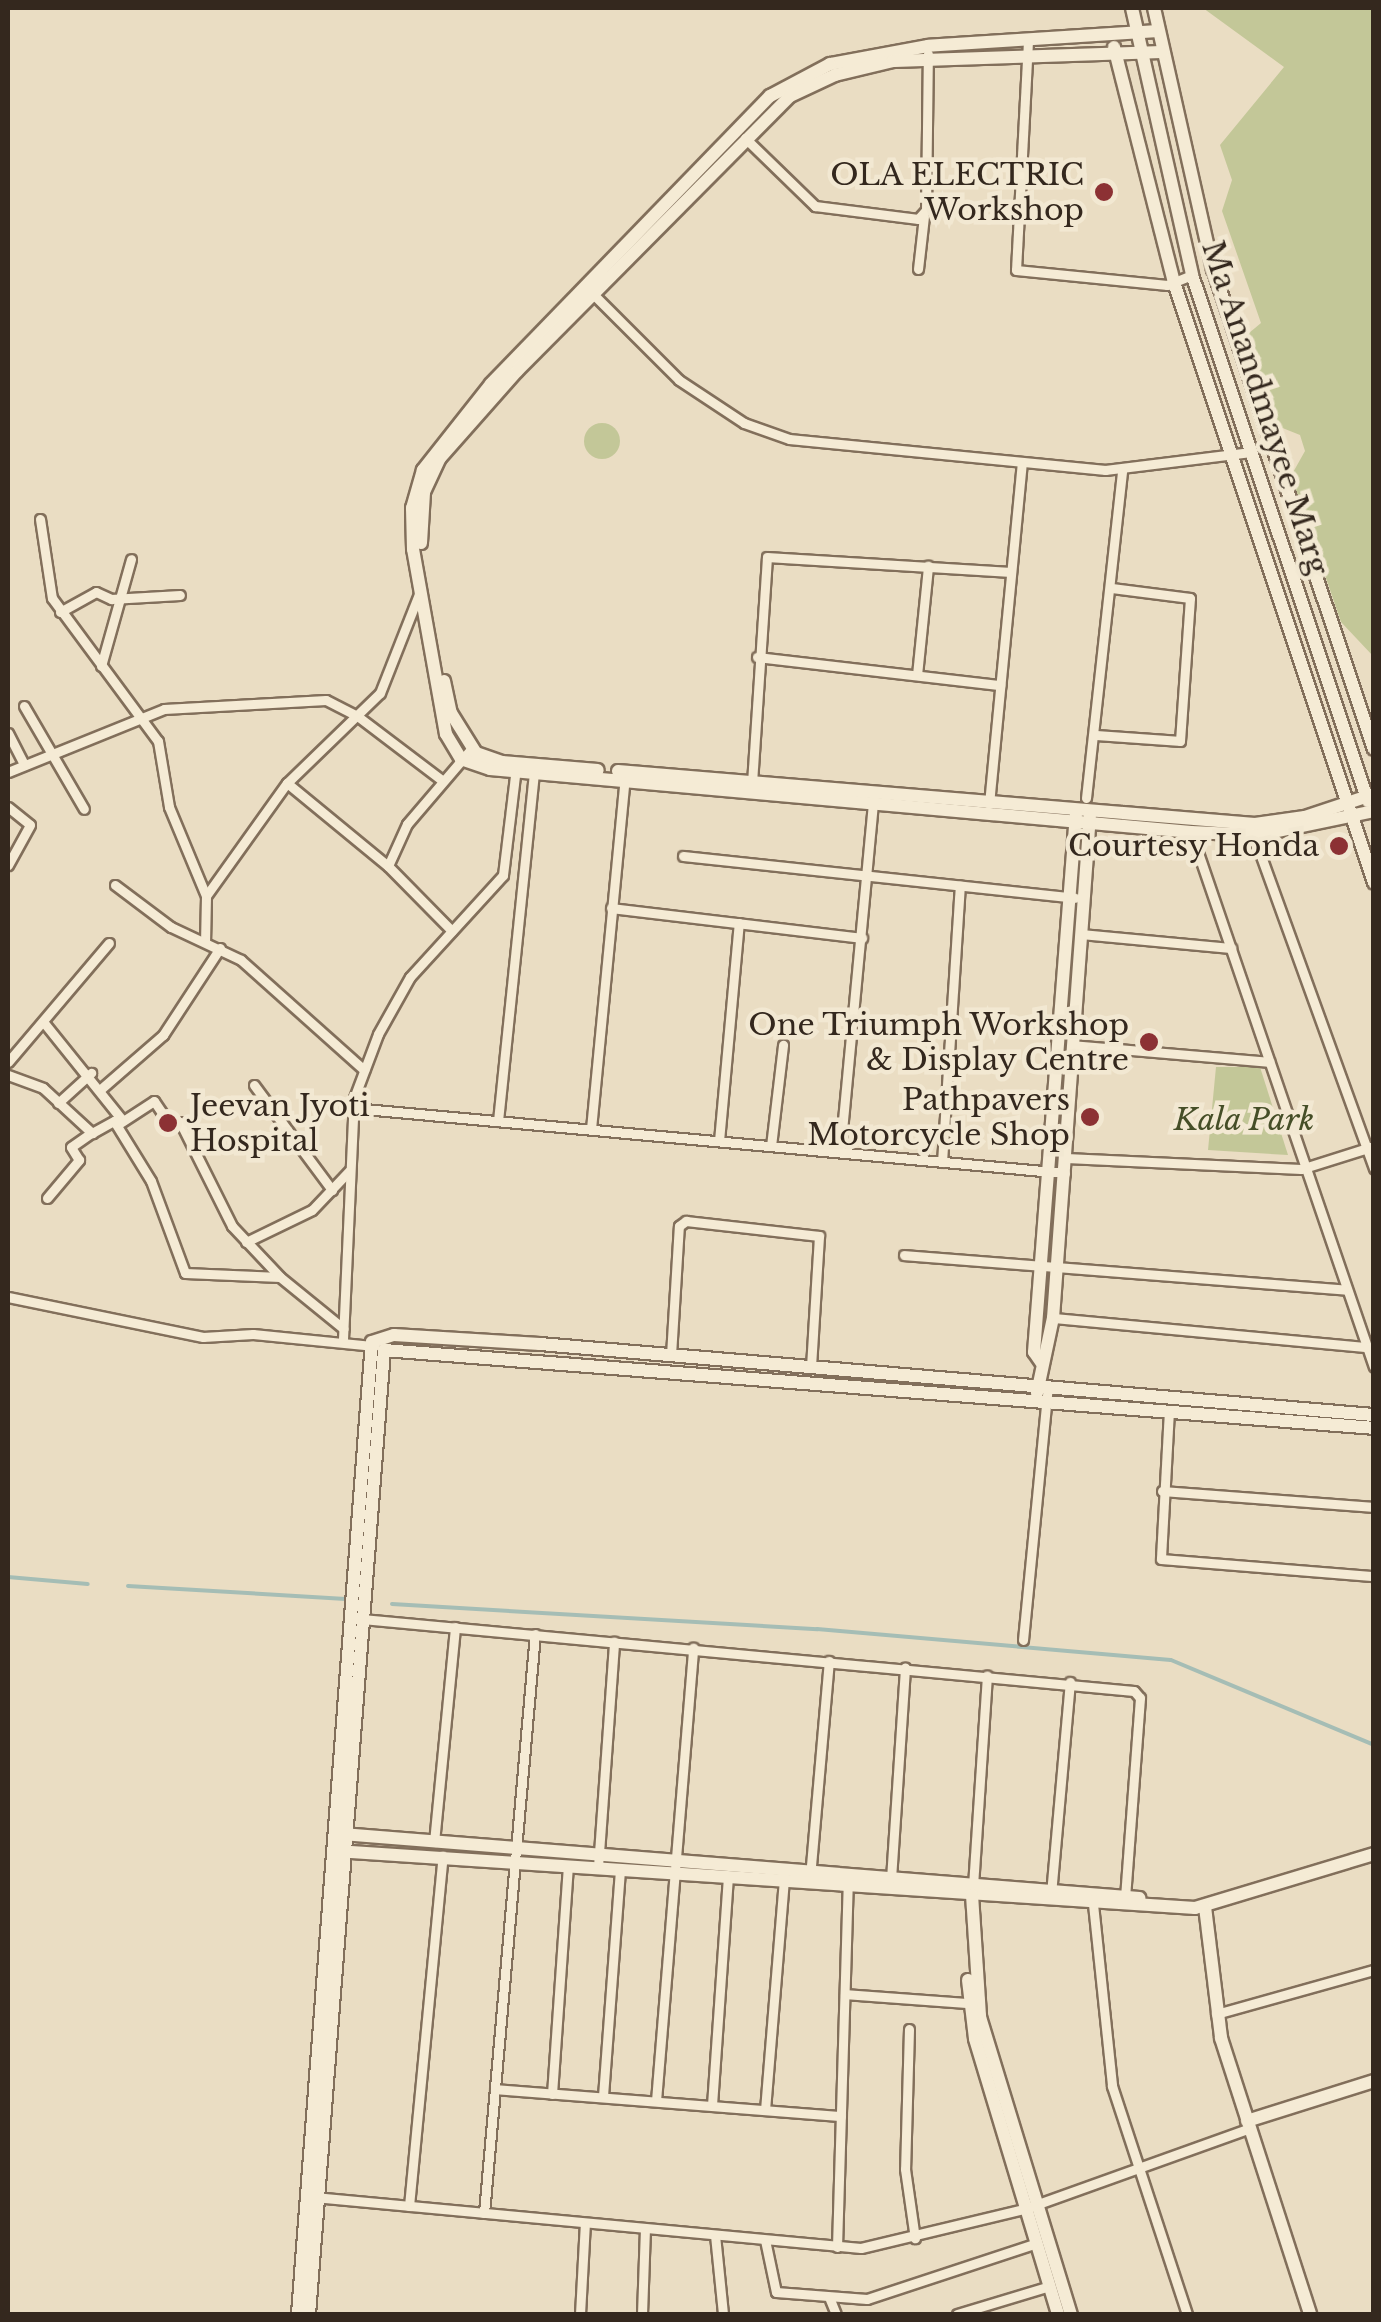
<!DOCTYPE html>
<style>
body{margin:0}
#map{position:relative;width:1381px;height:2322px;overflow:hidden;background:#eaddc3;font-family:"Libre Baskerville",serif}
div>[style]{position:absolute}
.green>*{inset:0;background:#c3c798}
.round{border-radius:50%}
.stream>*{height:4px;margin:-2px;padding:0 2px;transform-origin:2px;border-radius:2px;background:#a5bdb5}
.roads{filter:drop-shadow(2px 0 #826f5b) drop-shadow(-2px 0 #826f5b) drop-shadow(0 2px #826f5b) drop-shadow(0 -2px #826f5b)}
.street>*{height:9px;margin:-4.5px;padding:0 4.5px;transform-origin:4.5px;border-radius:4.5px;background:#f5ebd5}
.secondary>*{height:12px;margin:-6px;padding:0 6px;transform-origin:6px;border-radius:6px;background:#f5ebd5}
.dots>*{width:28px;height:28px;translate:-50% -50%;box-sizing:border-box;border:5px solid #f2e8d2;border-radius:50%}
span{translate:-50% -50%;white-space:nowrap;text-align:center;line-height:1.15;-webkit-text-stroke:9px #f2e8d2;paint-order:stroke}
.poi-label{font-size:30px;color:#34281e}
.right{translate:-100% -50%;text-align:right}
.left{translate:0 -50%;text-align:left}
.street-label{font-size:30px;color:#34281e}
.park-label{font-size:30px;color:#454e27;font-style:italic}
.frame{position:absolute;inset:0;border:10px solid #34281e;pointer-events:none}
</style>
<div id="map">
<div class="green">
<i style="clip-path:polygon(1203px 8px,1373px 8px,1373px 656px,1341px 622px,1291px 476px,1305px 451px,1300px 435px,1270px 423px,1243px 338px,1261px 323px,1222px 211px,1232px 180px,1220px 145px,1284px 67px)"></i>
<i class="round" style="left:584px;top:423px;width:36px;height:36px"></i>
<i style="clip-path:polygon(1216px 1067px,1260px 1067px,1288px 1155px,1208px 1150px)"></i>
</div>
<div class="stream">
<i style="left:8px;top:1577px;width:80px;rotate:5deg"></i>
<i style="left:128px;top:1586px;width:218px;rotate:3.4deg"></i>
<i style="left:392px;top:1604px;width:426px;rotate:3.4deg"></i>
<i style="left:817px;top:1629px;width:355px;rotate:5deg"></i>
<i style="left:1171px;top:1660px;width:220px;rotate:22.7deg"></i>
</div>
<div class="roads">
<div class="street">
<i style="left:1028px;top:41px;width:229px;rotate:93deg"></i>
<i style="left:1016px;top:270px;width:152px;rotate:5.7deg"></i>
<i style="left:1167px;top:285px;width:27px;rotate:-22deg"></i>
<i style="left:745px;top:138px;width:98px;rotate:44.2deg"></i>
<i style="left:815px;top:206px;width:104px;rotate:7.2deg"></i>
<i style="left:918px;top:219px;width:12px;rotate:-48deg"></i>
<i style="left:926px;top:210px;width:156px;rotate:-89.3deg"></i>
<i style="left:918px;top:269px;width:53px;rotate:-83.5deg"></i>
<i style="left:591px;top:292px;width:124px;rotate:45deg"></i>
<i style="left:679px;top:380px;width:78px;rotate:33.5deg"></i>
<i style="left:744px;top:423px;width:48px;rotate:19.6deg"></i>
<i style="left:789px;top:439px;width:318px;rotate:5.6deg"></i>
<i style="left:1105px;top:470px;width:147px;rotate:-7deg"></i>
<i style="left:40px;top:519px;width:80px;rotate:81.4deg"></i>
<i style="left:52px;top:598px;width:178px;rotate:53.5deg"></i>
<i style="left:158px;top:741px;width:67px;rotate:80.5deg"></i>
<i style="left:169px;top:807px;width:96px;rotate:67.4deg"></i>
<i style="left:206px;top:896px;width:46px;rotate:91.2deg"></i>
<i style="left:60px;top:612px;width:41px;rotate:-29.1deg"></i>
<i style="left:96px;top:592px;width:17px;rotate:25deg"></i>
<i style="left:111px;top:599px;width:69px;rotate:-3.3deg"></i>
<i style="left:757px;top:657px;width:245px;rotate:6.6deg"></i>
<i style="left:101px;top:666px;width:111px;rotate:-74.3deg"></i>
<i style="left:917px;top:675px;width:110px;rotate:-84.2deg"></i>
<i style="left:24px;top:706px;width:119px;rotate:59.8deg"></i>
<i style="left:8px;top:733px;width:36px;rotate:63deg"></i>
<i style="left:1097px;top:735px;width:83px;rotate:4.1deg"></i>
<i style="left:1180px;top:741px;width:143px;rotate:-86deg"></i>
<i style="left:1190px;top:598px;width:79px;rotate:-172.7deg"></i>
<i style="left:8px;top:772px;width:168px;rotate:-22deg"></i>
<i style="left:164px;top:709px;width:162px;rotate:-3.2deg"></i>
<i style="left:326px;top:700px;width:34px;rotate:27deg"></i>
<i style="left:356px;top:715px;width:109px;rotate:37.2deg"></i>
<i style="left:287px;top:783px;width:131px;rotate:39.4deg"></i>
<i style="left:388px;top:866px;width:91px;rotate:45.4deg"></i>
<i style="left:752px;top:783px;width:226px;rotate:-86.2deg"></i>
<i style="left:767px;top:557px;width:244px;rotate:3.5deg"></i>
<i style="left:1086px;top:798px;width:330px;rotate:-83.7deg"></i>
<i style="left:989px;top:804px;width:342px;rotate:-84.5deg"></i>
<i style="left:8px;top:807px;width:28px;rotate:39deg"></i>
<i style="left:30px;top:825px;width:46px;rotate:118.8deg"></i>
<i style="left:1191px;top:832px;width:565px;rotate:71.12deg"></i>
<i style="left:1253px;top:834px;width:356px;rotate:70.1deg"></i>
<i style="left:683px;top:856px;width:394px;rotate:6.1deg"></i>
<i style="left:388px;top:866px;width:46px;rotate:-65.7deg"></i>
<i style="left:407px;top:824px;width:99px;rotate:-49.5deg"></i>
<i style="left:115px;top:885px;width:70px;rotate:36.9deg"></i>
<i style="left:171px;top:927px;width:77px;rotate:25.2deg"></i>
<i style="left:241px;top:960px;width:165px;rotate:41.8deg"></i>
<i style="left:206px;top:896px;width:139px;rotate:-54.4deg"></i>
<i style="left:287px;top:783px;width:129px;rotate:-44.1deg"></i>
<i style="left:380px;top:693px;width:106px;rotate:-68.5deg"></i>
<i style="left:611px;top:908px;width:253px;rotate:6.8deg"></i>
<i style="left:1080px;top:934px;width:152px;rotate:5.3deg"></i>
<i style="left:853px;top:1020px;width:97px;rotate:4.7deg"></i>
<i style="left:45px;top:1024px;width:124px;rotate:51.2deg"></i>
<i style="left:1072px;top:1045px;width:198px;rotate:4.9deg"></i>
<i style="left:8px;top:1062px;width:156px;rotate:-49.7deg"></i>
<i style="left:8px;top:1075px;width:37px;rotate:20deg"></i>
<i style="left:43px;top:1088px;width:67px;rotate:42.6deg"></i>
<i style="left:92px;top:1133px;width:25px;rotate:-29deg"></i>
<i style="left:114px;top:1121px;width:70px;rotate:58.3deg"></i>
<i style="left:151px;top:1181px;width:98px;rotate:69.7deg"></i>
<i style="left:185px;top:1273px;width:95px;rotate:2.4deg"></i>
<i style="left:280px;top:1277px;width:82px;rotate:39.1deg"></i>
<i style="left:254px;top:1085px;width:131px;rotate:53.4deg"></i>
<i style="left:102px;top:1088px;width:81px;rotate:-41deg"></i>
<i style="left:163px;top:1035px;width:104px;rotate:-56.8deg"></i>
<i style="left:58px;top:1103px;width:45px;rotate:-42.3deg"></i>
<i style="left:353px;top:1108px;width:715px;rotate:5.22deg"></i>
<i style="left:498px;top:1121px;width:349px;rotate:-84.1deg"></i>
<i style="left:117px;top:1125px;width:44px;rotate:-33deg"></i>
<i style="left:154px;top:1101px;width:30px;rotate:56deg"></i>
<i style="left:171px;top:1126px;width:10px;rotate:-24deg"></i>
<i style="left:180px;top:1122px;width:116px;rotate:63.4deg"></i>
<i style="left:232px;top:1226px;width:70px;rotate:46.7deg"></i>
<i style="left:591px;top:1129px;width:352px;rotate:-84.5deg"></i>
<i style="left:719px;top:1141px;width:219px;rotate:-84.8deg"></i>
<i style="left:771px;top:1146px;width:102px;rotate:-83.2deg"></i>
<i style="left:840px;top:1152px;width:352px;rotate:-84.6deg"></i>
<i style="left:1066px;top:1158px;width:235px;rotate:2.7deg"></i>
<i style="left:1301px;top:1169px;width:77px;rotate:-17.5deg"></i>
<i style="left:942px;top:1162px;width:277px;rotate:-86.3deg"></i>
<i style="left:47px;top:1198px;width:50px;rotate:-49.9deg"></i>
<i style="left:79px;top:1160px;width:15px;rotate:-122deg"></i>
<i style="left:71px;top:1147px;width:24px;rotate:-35deg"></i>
<i style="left:246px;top:1242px;width:73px;rotate:-25.9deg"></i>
<i style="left:312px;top:1210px;width:54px;rotate:-46.5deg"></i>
<i style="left:904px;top:1255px;width:443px;rotate:4.5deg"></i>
<i style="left:8px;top:1297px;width:199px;rotate:11.6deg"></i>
<i style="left:203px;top:1337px;width:50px;rotate:-3.4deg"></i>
<i style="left:253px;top:1334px;width:122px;rotate:5.7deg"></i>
<i style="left:1053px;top:1318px;width:314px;rotate:5.3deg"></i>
<i style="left:343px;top:1339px;width:241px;rotate:-87.4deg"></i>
<i style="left:354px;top:1098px;width:68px;rotate:-69.4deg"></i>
<i style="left:378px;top:1034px;width:65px;rotate:-60.7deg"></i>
<i style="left:410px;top:977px;width:138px;rotate:-47.6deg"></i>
<i style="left:503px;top:875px;width:109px;rotate:-83.1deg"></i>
<i style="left:671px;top:1355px;width:129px;rotate:-86.5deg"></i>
<i style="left:679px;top:1226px;width:9px;rotate:-36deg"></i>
<i style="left:686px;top:1221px;width:134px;rotate:6.4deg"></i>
<i style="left:819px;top:1236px;width:130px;rotate:93.5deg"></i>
<i style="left:1169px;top:1410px;width:149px;rotate:93.1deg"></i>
<i style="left:1161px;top:1559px;width:214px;rotate:4.6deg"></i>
<i style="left:1162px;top:1491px;width:213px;rotate:4.3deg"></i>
<i style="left:362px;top:1619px;width:775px;rotate:5.33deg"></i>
<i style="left:1134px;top:1691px;width:9px;rotate:49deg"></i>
<i style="left:1140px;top:1698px;width:202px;rotate:94.3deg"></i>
<i style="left:1023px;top:1640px;width:255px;rotate:-84.4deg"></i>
<i style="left:434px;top:1842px;width:216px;rotate:-84.4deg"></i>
<i style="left:598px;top:1867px;width:226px;rotate:-85.9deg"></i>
<i style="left:810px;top:1877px;width:217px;rotate:-85deg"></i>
<i style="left:891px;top:1879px;width:212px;rotate:-86.2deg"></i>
<i style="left:973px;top:1886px;width:211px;rotate:-86.2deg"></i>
<i style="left:1051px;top:1894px;width:213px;rotate:-84.9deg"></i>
<i style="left:1093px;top:1904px;width:183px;rotate:84deg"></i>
<i style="left:1112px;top:2086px;width:240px;rotate:71.8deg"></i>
<i style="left:845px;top:1994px;width:124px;rotate:4.2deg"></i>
<i style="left:1216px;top:2014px;width:164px;rotate:-15.6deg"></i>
<i style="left:909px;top:2029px;width:140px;rotate:91.6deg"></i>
<i style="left:905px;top:2169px;width:70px;rotate:81.8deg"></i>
<i style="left:495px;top:2089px;width:347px;rotate:4.5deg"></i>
<i style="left:552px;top:2094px;width:229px;rotate:-86deg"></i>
<i style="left:603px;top:2096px;width:228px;rotate:-85.7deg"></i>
<i style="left:656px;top:2101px;width:455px;rotate:-85.3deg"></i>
<i style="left:712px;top:2105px;width:228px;rotate:-86deg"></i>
<i style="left:765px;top:2110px;width:230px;rotate:-85.3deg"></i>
<i style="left:314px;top:2197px;width:549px;rotate:5.33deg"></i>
<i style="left:861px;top:2248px;width:171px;rotate:-13.5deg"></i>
<i style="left:1027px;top:2208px;width:237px;rotate:-19.7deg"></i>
<i style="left:409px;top:2206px;width:352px;rotate:-84.5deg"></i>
<i style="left:484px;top:2213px;width:581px;rotate:-84.97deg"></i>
<i style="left:715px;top:2235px;width:79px;rotate:84.2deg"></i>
<i style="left:765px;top:2240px;width:53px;rotate:78.1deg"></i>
<i style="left:776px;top:2292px;width:91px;rotate:4.4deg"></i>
<i style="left:867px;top:2299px;width:179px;rotate:-18.2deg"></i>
<i style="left:837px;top:2247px;width:361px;rotate:-88.3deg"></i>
<i style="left:829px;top:2297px;width:18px;rotate:68deg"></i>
<i style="left:580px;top:2314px;width:91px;rotate:-86.9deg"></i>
<i style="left:642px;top:2314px;width:85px;rotate:-88deg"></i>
<i style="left:957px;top:2314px;width:97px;rotate:-16.8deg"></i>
</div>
<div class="secondary">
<i style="left:1132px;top:8px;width:274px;rotate:77.3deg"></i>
<i style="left:1192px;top:275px;width:555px;rotate:71.5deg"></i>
<i style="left:1154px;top:8px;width:268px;rotate:77.3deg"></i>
<i style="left:1213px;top:269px;width:506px;rotate:71.46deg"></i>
<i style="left:1158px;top:31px;width:230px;rotate:176.3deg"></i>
<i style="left:928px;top:46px;width:100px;rotate:169.6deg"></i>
<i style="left:830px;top:64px;width:68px;rotate:151.9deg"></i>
<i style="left:770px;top:96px;width:401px;rotate:134.1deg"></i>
<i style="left:491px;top:384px;width:110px;rotate:128.3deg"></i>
<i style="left:423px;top:470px;width:40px;rotate:106deg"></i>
<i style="left:412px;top:508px;width:41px;rotate:88.6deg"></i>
<i style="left:413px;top:549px;width:188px;rotate:79.9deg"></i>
<i style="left:446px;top:734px;width:29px;rotate:59deg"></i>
<i style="left:461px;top:759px;width:31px;rotate:19deg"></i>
<i style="left:490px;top:769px;width:704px;rotate:5.14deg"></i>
<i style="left:1191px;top:832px;width:67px;rotate:2.6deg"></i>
<i style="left:1258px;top:835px;width:118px;rotate:-11.7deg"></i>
<i style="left:1114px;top:47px;width:243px;rotate:75.7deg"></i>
<i style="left:1174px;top:282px;width:633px;rotate:71.59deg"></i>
<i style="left:421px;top:543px;width:51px;rotate:-86.6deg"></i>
<i style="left:424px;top:492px;width:38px;rotate:-65deg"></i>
<i style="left:440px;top:458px;width:116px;rotate:-48.5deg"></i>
<i style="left:517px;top:371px;width:387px;rotate:-45.2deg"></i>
<i style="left:790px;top:96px;width:50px;rotate:-25deg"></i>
<i style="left:835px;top:75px;width:60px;rotate:-13.6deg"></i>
<i style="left:893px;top:61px;width:270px;rotate:-1.9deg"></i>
<i style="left:444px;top:681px;width:33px;rotate:78deg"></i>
<i style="left:451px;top:713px;width:47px;rotate:58deg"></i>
<i style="left:476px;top:753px;width:28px;rotate:19deg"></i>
<i style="left:502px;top:762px;width:96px;rotate:4.8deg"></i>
<i style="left:618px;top:771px;width:639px;rotate:4.76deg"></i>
<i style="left:1255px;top:824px;width:50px;rotate:-8deg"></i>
<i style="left:1305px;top:817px;width:73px;rotate:-18.4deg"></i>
<i style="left:1041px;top:1362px;width:12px;rotate:-125deg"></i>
<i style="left:1034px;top:1352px;width:540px;rotate:-85.54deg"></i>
<i style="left:1037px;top:1393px;width:77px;rotate:-78deg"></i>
<i style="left:1053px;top:1318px;width:505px;rotate:-85.8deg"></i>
<i style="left:342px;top:1834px;width:800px;rotate:4.59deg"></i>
<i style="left:336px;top:1851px;width:861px;rotate:3.8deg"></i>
<i style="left:1195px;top:1908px;width:187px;rotate:-16.8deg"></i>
<i style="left:972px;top:1895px;width:122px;rotate:86.2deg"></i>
<i style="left:980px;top:2017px;width:311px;rotate:73deg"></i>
<i style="left:1205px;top:1907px;width:132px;rotate:83deg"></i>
<i style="left:1221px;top:2038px;width:290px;rotate:72.1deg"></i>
<i style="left:968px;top:1980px;width:59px;rotate:83.2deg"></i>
<i style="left:975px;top:2039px;width:287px;rotate:73.2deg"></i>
<i style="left:1247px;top:2121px;width:133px;rotate:-17.5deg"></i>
<i style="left:298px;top:2314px;width:975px;rotate:-85.65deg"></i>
<i style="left:372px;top:1342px;width:23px;rotate:-18deg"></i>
<i style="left:394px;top:1335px;width:146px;rotate:3.5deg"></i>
<i style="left:540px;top:1344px;width:837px;rotate:4.87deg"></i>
<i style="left:309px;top:2314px;width:967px;rotate:-85.55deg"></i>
<i style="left:384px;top:1350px;width:993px;rotate:4.5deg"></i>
</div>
</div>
<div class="dots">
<i style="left:1104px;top:192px;background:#8c3134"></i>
<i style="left:1339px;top:846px;background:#8c3134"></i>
<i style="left:1149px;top:1042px;background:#8c3134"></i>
<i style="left:1090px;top:1117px;background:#8c3134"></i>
<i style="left:168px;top:1123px;background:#8c3134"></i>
</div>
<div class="poi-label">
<span class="right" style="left:1084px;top:192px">OLA ELECTRIC<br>Workshop</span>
<span class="right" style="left:1319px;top:846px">Courtesy Honda</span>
<span class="right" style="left:1129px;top:1042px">One Triumph Workshop<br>&amp; Display Centre</span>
<span class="right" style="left:1070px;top:1117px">Pathpavers<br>Motorcycle Shop</span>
<span class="left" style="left:190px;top:1123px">Jeevan Jyoti<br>Hospital</span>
</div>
<div class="street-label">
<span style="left:1265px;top:408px;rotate:72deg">Ma Anandmayee Marg</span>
</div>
<div class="park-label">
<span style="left:1244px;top:1120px">Kala Park</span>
</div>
<div class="frame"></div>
</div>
